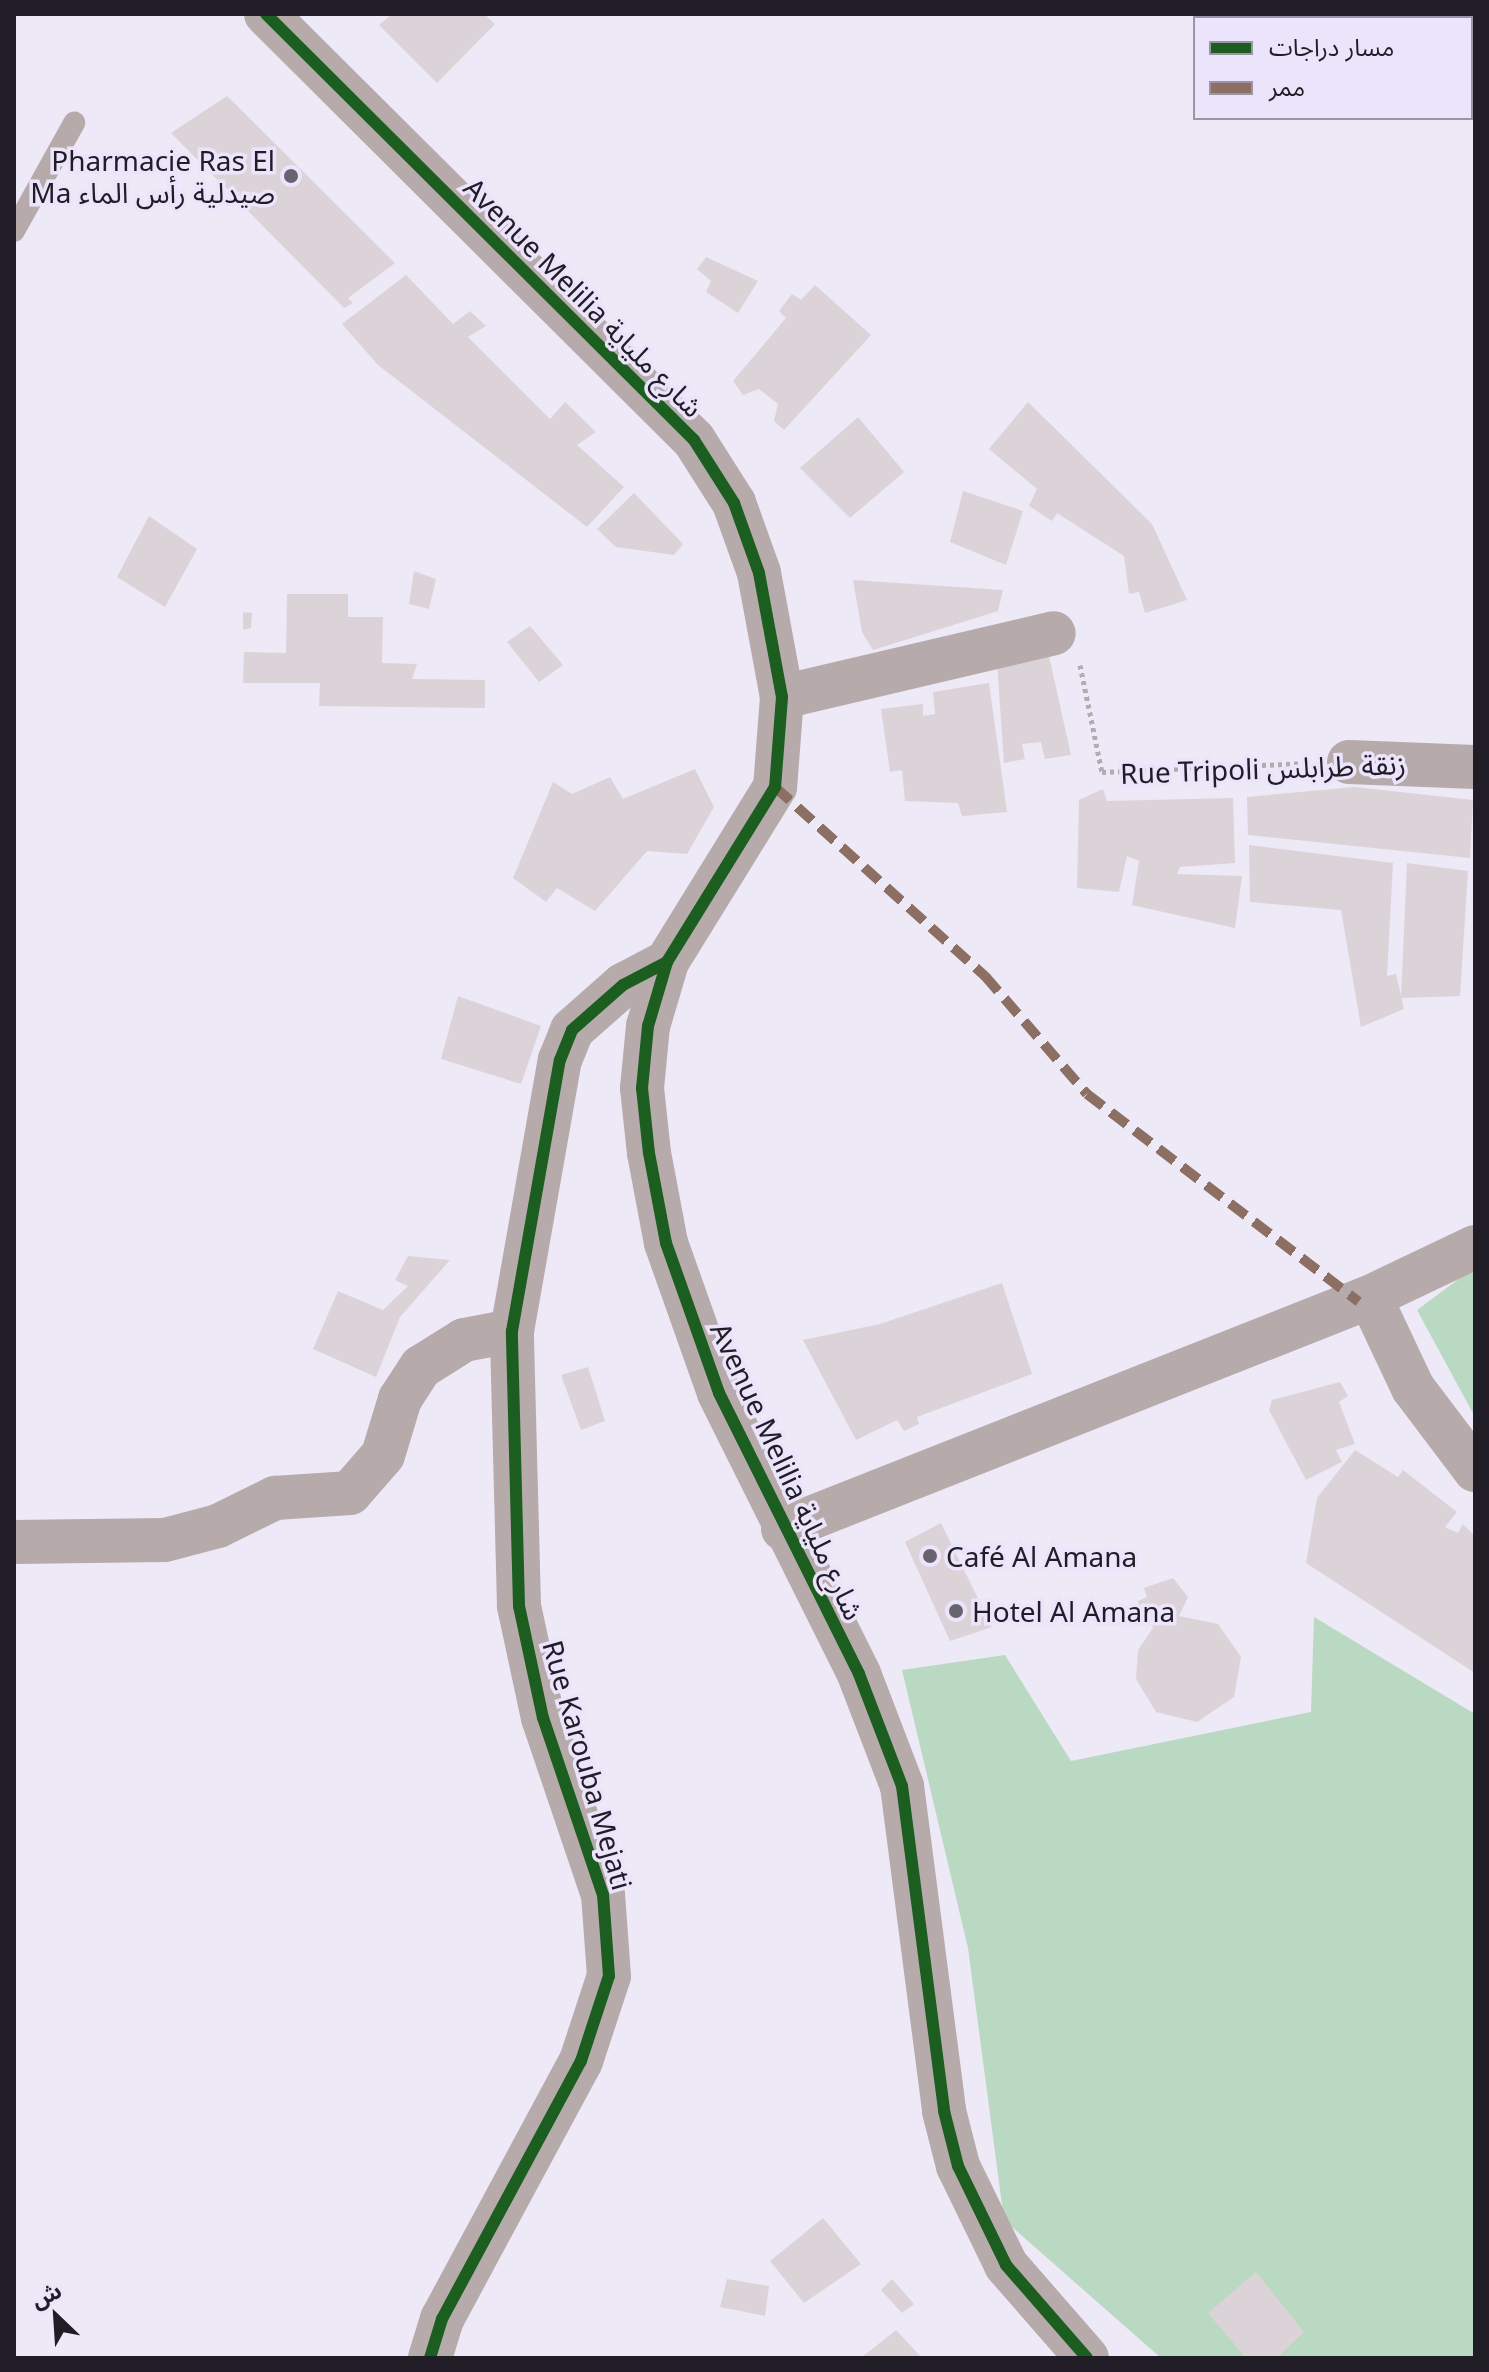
<!DOCTYPE html>
<meta charset="utf-8">
<style>
body{margin:0}
#map{position:relative;width:1489px;height:2372px;overflow:hidden;background:#ede9f6;font-family:"Noto Sans","Noto Sans Arabic",sans-serif}
div>[style]{position:absolute}
.green>*{inset:0;background:#bad9c2}
.building>*{inset:0;background:#dcd3d8}
.path>*{height:5px;margin-top:-2.5px;transform-origin:0;background:repeating-linear-gradient(90deg,#b2abaf 0 4px,transparent 0 8px)}
.service>*{height:22px;margin:-11px;padding:0 11px;transform-origin:11px;border-radius:11px;background:#b7aaab}
.minor>*{height:44px;margin:-22px;padding:0 22px;transform-origin:22px;border-radius:22px;background:#b7aaab}
.tertiary>*{height:44px;margin:-22px;padding:0 22px;transform-origin:22px;border-radius:22px;background:#b7aaab}
.quiet>*{height:10px;margin-top:-5px;transform-origin:0;background:repeating-linear-gradient(90deg,#8d6e63 0 20px,transparent 0 30px)}
.cycleway>*{height:12px;margin:-6px;padding:0 6px;transform-origin:6px;border-radius:6px;background:#1b5e20}
.dots>*{width:22px;height:22px;translate:-50% -50%;box-sizing:border-box;border:4px solid #ece4fb;border-radius:50%}
span{translate:-50% -50%;white-space:nowrap;text-align:center;line-height:1.15;-webkit-text-stroke:7px #ece4fb;paint-order:stroke}
.poi-label{font-size:28px;color:#201d27}
.right{translate:-100% -50%;text-align:right}
.left{translate:0 -50%;text-align:left}
.street-label{font-size:28px;color:#201d27}
.frame{position:absolute;inset:0;border:16px solid #201d27;pointer-events:none}
.legend{position:absolute;left:1193px;top:16px;width:280px;height:104px;box-sizing:border-box;background:#ece4fb;border:2px solid #9a94a6;margin:0;padding:10px 14px;list-style:none;font-size:24px;color:#201d27}
.legend li{display:flex;align-items:center;gap:16px;height:40px}
.legend b{width:40px;border:2px solid #9a94a6}
.north{position:absolute;left:16px;top:2276px;width:80px;height:80px;-webkit-text-stroke:6px #ece4fb;paint-order:stroke;rotate:335deg;font-size:22px;font-weight:700;line-height:32px;text-align:center;color:#201d27}
.north::after{content:'';display:block;margin:auto;width:28px;height:36px;background:#201d27;clip-path:polygon(50% 0,100% 100%,50% 72%,0 100%)}
</style>
<div id="map">
<div class="green">
<i style="clip-path:polygon(1475px 1267px,1475px 1417px,1417px 1310px)"></i>
<i style="clip-path:polygon(1314px 1617px,1475px 1714px,1475px 2358px,1161px 2358px,1004px 2220px,968px 1948px,902px 1670px,1005px 1655px,1071px 1761px,1311px 1712px)"></i>
</div>
<div class="building">
<i style="clip-path:polygon(392px 14px,484px 14px,495px 24px,437px 83px,379px 25px)"></i>
<i style="clip-path:polygon(227px 96px,395px 263px,348px 298px,353px 303px,344px 308px,171px 133px)"></i>
<i style="clip-path:polygon(706px 257px,758px 281px,738px 313px,706px 292px,711px 281px,697px 269px)"></i>
<i style="clip-path:polygon(406px 275px,453px 324px,470px 311px,486px 326px,468px 337px,550px 419px,565px 402px,596px 432px,577px 445px,624px 487px,587px 527px,378px 365px,342px 324px)"></i>
<i style="clip-path:polygon(815px 285px,871px 335px,784px 430px,774px 421px,778px 404px,759px 389px,743px 395px,733px 381px,786px 318px,779px 311px,792px 294px,801px 300px)"></i>
<i style="clip-path:polygon(1028px 402px,1152px 524px,1187px 600px,1145px 613px,1139px 592px,1129px 594px,1124px 556px,1057px 513px,1052px 521px,1029px 506px,1037px 489px,989px 449px)"></i>
<i style="clip-path:polygon(858px 417px,904px 472px,850px 518px,800px 468px)"></i>
<i style="clip-path:polygon(963px 491px,1023px 511px,1006px 565px,950px 542px)"></i>
<i style="clip-path:polygon(634px 493px,683px 544px,674px 555px,616px 547px,597px 529px)"></i>
<i style="clip-path:polygon(149px 516px,197px 549px,165px 607px,117px 577px)"></i>
<i style="clip-path:polygon(414px 571px,436px 579px,429px 609px,409px 604px)"></i>
<i style="clip-path:polygon(853px 580px,1003px 590px,998px 611px,873px 650px,862px 632px)"></i>
<i style="clip-path:polygon(287px 594px,348px 594px,348px 617px,383px 617px,382px 663px,417px 664px,412px 679px,485px 680px,485px 708px,319px 706px,320px 683px,243px 683px,244px 652px,286px 653px)"></i>
<i style="clip-path:polygon(243px 612px,252px 613px,251px 628px,243px 630px)"></i>
<i style="clip-path:polygon(530px 626px,563px 665px,539px 682px,507px 642px)"></i>
<i style="clip-path:polygon(1049px 656px,1071px 755px,1045px 759px,1041px 742px,1022px 744px,1025px 759px,1004px 763px,997px 662px)"></i>
<i style="clip-path:polygon(989px 683px,1007px 812px,962px 816px,958px 803px,905px 801px,902px 770px,890px 772px,881px 709px,923px 704px,923px 716px,935px 714px,933px 692px)"></i>
<i style="clip-path:polygon(695px 769px,714px 807px,687px 854px,647px 851px,595px 911px,557px 888px,546px 902px,513px 878px,553px 782px,572px 794px,610px 777px,623px 799px)"></i>
<i style="clip-path:polygon(1355px 787px,1473px 800px,1470px 858px,1248px 835px,1247px 797px)"></i>
<i style="clip-path:polygon(1103px 789px,1107px 801px,1233px 798px,1235px 863px,1180px 867px,1177px 874px,1242px 876px,1235px 928px,1132px 905px,1139px 861px,1127px 856px,1119px 892px,1077px 888px,1079px 800px)"></i>
<i style="clip-path:polygon(1249px 845px,1393px 863px,1387px 976px,1396px 974px,1404px 1009px,1361px 1027px,1341px 910px,1250px 902px)"></i>
<i style="clip-path:polygon(1407px 863px,1468px 871px,1460px 996px,1401px 998px)"></i>
<i style="clip-path:polygon(458px 996px,541px 1026px,521px 1084px,441px 1059px)"></i>
<i style="clip-path:polygon(408px 1256px,450px 1260px,400px 1317px,376px 1377px,313px 1349px,338px 1291px,383px 1310px,408px 1286px,395px 1280px)"></i>
<i style="clip-path:polygon(1002px 1283px,1032px 1374px,917px 1417px,919px 1424px,904px 1431px,897px 1420px,856px 1440px,803px 1340px,880px 1324px)"></i>
<i style="clip-path:polygon(588px 1367px,605px 1421px,581px 1430px,561px 1375px)"></i>
<i style="clip-path:polygon(1340px 1382px,1348px 1396px,1339px 1402px,1355px 1444px,1336px 1450px,1342px 1462px,1306px 1480px,1269px 1410px,1272px 1400px)"></i>
<i style="clip-path:polygon(1355px 1450px,1398px 1477px,1403px 1470px,1457px 1512px,1445px 1527px,1458px 1533px,1463px 1524px,1475px 1536px,1475px 1673px,1306px 1563px,1317px 1498px)"></i>
<i style="clip-path:polygon(941px 1523px,992px 1627px,950px 1641px,905px 1542px)"></i>
<i style="clip-path:polygon(1173px 1578px,1188px 1597px,1179px 1616px,1218px 1624px,1241px 1657px,1234px 1697px,1197px 1722px,1156px 1712px,1136px 1679px,1138px 1650px,1153px 1628px,1149px 1607px,1140px 1609px,1138px 1601px,1147px 1597px,1144px 1588px)"></i>
<i style="clip-path:polygon(823px 2218px,861px 2264px,804px 2303px,770px 2261px)"></i>
<i style="clip-path:polygon(1256px 2272px,1304px 2332px,1277px 2358px,1246px 2358px,1208px 2313px)"></i>
<i style="clip-path:polygon(727px 2279px,769px 2286px,765px 2316px,720px 2307px)"></i>
<i style="clip-path:polygon(892px 2279px,914px 2304px,902px 2313px,881px 2290px)"></i>
<i style="clip-path:polygon(896px 2330px,922px 2358px,861px 2358px)"></i>
</div>
<div class="path">
<i style="left:1080px;top:665px;width:109px;rotate:78.4deg"></i>
<i style="left:1102px;top:772px;width:207px;rotate:-2.5deg"></i>
</div>
<div class="service">
<i style="left:14px;top:231px;width:124px;rotate:-60.9deg"></i>
</div>
<div class="minor">
<i style="left:782px;top:697px;width:279px;rotate:-13.2deg"></i>
<i style="left:1349px;top:762px;width:126px;rotate:2.3deg"></i>
<i style="left:1370px;top:1297px;width:101px;rotate:64.7deg"></i>
<i style="left:1413px;top:1388px;width:103px;rotate:52.9deg"></i>
<i style="left:783px;top:1529px;width:631px;rotate:-21.57deg"></i>
<i style="left:1370px;top:1297px;width:116px;rotate:-25.5deg"></i>
<i style="left:14px;top:1542px;width:151px;rotate:-0.8deg"></i>
<i style="left:165px;top:1540px;width:55px;rotate:-14.8deg"></i>
<i style="left:218px;top:1526px;width:64px;rotate:-26.2deg"></i>
<i style="left:275px;top:1498px;width:75px;rotate:-3.8deg"></i>
<i style="left:350px;top:1493px;width:50px;rotate:-49deg"></i>
<i style="left:383px;top:1455px;width:59px;rotate:-73.1deg"></i>
<i style="left:400px;top:1399px;width:38px;rotate:-57deg"></i>
<i style="left:421px;top:1367px;width:51px;rotate:-32.1deg"></i>
<i style="left:464px;top:1340px;width:49px;rotate:-10.6deg"></i>
<i style="left:430px;top:2358px;width:41px;rotate:-72.9deg"></i>
<i style="left:442px;top:2319px;width:293px;rotate:-61.7deg"></i>
<i style="left:581px;top:2061px;width:89px;rotate:-71.8deg"></i>
<i style="left:609px;top:1976px;width:81px;rotate:-94.2deg"></i>
<i style="left:603px;top:1895px;width:187px;rotate:-108.7deg"></i>
<i style="left:543px;top:1718px;width:115px;rotate:-102.1deg"></i>
<i style="left:519px;top:1606px;width:275px;rotate:-91.5deg"></i>
<i style="left:512px;top:1331px;width:275px;rotate:-80deg"></i>
<i style="left:560px;top:1060px;width:32px;rotate:-68deg"></i>
<i style="left:572px;top:1030px;width:68px;rotate:-41.4deg"></i>
<i style="left:623px;top:985px;width:50px;rotate:-27.6deg"></i>
</div>
<div class="tertiary">
<i style="left:266px;top:14px;width:604px;rotate:44.87deg"></i>
<i style="left:694px;top:440px;width:75px;rotate:57.6deg"></i>
<i style="left:734px;top:503px;width:74px;rotate:70.3deg"></i>
<i style="left:759px;top:573px;width:126px;rotate:79.5deg"></i>
<i style="left:782px;top:697px;width:90px;rotate:94.4deg"></i>
<i style="left:775px;top:787px;width:206px;rotate:121.7deg"></i>
<i style="left:667px;top:962px;width:67px;rotate:106.5deg"></i>
<i style="left:648px;top:1026px;width:62px;rotate:95.5deg"></i>
<i style="left:642px;top:1088px;width:65px;rotate:83.9deg"></i>
<i style="left:649px;top:1153px;width:92px;rotate:79.3deg"></i>
<i style="left:666px;top:1243px;width:159px;rotate:70.5deg"></i>
<i style="left:719px;top:1393px;width:314px;rotate:63.5deg"></i>
<i style="left:859px;top:1674px;width:120px;rotate:69deg"></i>
<i style="left:902px;top:1786px;width:328px;rotate:82.6deg"></i>
<i style="left:944px;top:2111px;width:57px;rotate:75.7deg"></i>
<i style="left:958px;top:2166px;width:110px;rotate:64.1deg"></i>
<i style="left:1006px;top:2265px;width:123px;rotate:48.9deg"></i>
</div>
<div class="quiet">
<i style="left:775px;top:787px;width:283px;rotate:42deg"></i>
<i style="left:985px;top:976px;width:156px;rotate:49.2deg"></i>
<i style="left:1087px;top:1094px;width:342px;rotate:37.4deg"></i>
</div>
<div class="cycleway">
<i style="left:266px;top:14px;width:604px;rotate:44.87deg"></i>
<i style="left:694px;top:440px;width:75px;rotate:57.6deg"></i>
<i style="left:734px;top:503px;width:74px;rotate:70.3deg"></i>
<i style="left:759px;top:573px;width:126px;rotate:79.5deg"></i>
<i style="left:782px;top:697px;width:90px;rotate:94.4deg"></i>
<i style="left:775px;top:787px;width:206px;rotate:121.7deg"></i>
<i style="left:667px;top:962px;width:67px;rotate:106.5deg"></i>
<i style="left:648px;top:1026px;width:62px;rotate:95.5deg"></i>
<i style="left:642px;top:1088px;width:65px;rotate:83.9deg"></i>
<i style="left:649px;top:1153px;width:92px;rotate:79.3deg"></i>
<i style="left:666px;top:1243px;width:159px;rotate:70.5deg"></i>
<i style="left:719px;top:1393px;width:314px;rotate:63.5deg"></i>
<i style="left:859px;top:1674px;width:120px;rotate:69deg"></i>
<i style="left:902px;top:1786px;width:328px;rotate:82.6deg"></i>
<i style="left:944px;top:2111px;width:57px;rotate:75.7deg"></i>
<i style="left:958px;top:2166px;width:110px;rotate:64.1deg"></i>
<i style="left:1006px;top:2265px;width:123px;rotate:48.9deg"></i>
<i style="left:430px;top:2358px;width:41px;rotate:-72.9deg"></i>
<i style="left:442px;top:2319px;width:293px;rotate:-61.7deg"></i>
<i style="left:581px;top:2061px;width:89px;rotate:-71.8deg"></i>
<i style="left:609px;top:1976px;width:81px;rotate:-94.2deg"></i>
<i style="left:603px;top:1895px;width:187px;rotate:-108.7deg"></i>
<i style="left:543px;top:1718px;width:115px;rotate:-102.1deg"></i>
<i style="left:519px;top:1606px;width:275px;rotate:-91.5deg"></i>
<i style="left:512px;top:1331px;width:275px;rotate:-80deg"></i>
<i style="left:560px;top:1060px;width:32px;rotate:-68deg"></i>
<i style="left:572px;top:1030px;width:68px;rotate:-41.4deg"></i>
<i style="left:623px;top:985px;width:50px;rotate:-27.6deg"></i>
</div>
<div class="dots">
<i style="left:291px;top:176px;background:#68646f"></i>
<i style="left:930px;top:1556px;background:#68646f"></i>
<i style="left:956px;top:1611px;background:#68646f"></i>
</div>
<div class="poi-label">
<span class="right" style="left:275px;top:176px">Pharmacie Ras El<br>Ma صيدلية رأس الماء</span>
<span class="left" style="left:946px;top:1556px">Café Al Amana</span>
<span class="left" style="left:972px;top:1611px">Hotel Al Amana</span>
</div>
<div class="street-label">
<span style="left:584px;top:297px;rotate:45deg">Avenue Melilia شارع ملياية</span>
<span style="left:1263px;top:768px;rotate:-2deg">Rue Tripoli زنقة طرابلس</span>
<span style="left:788px;top:1471px;rotate:65deg">Avenue Melilia شارع ملياية</span>
<span style="left:588px;top:1765px;rotate:74deg">Rue Karouba Mejati</span>
</div>
<div class="frame"></div>
<ul class="legend">
<li><b style="height:10px;background:#1b5e20"></b>مسار دراجات</li>
<li><b style="height:10px;background:#8d6e63"></b>ممر</li>
</ul>
<div class="north">ش</div>
</div>
